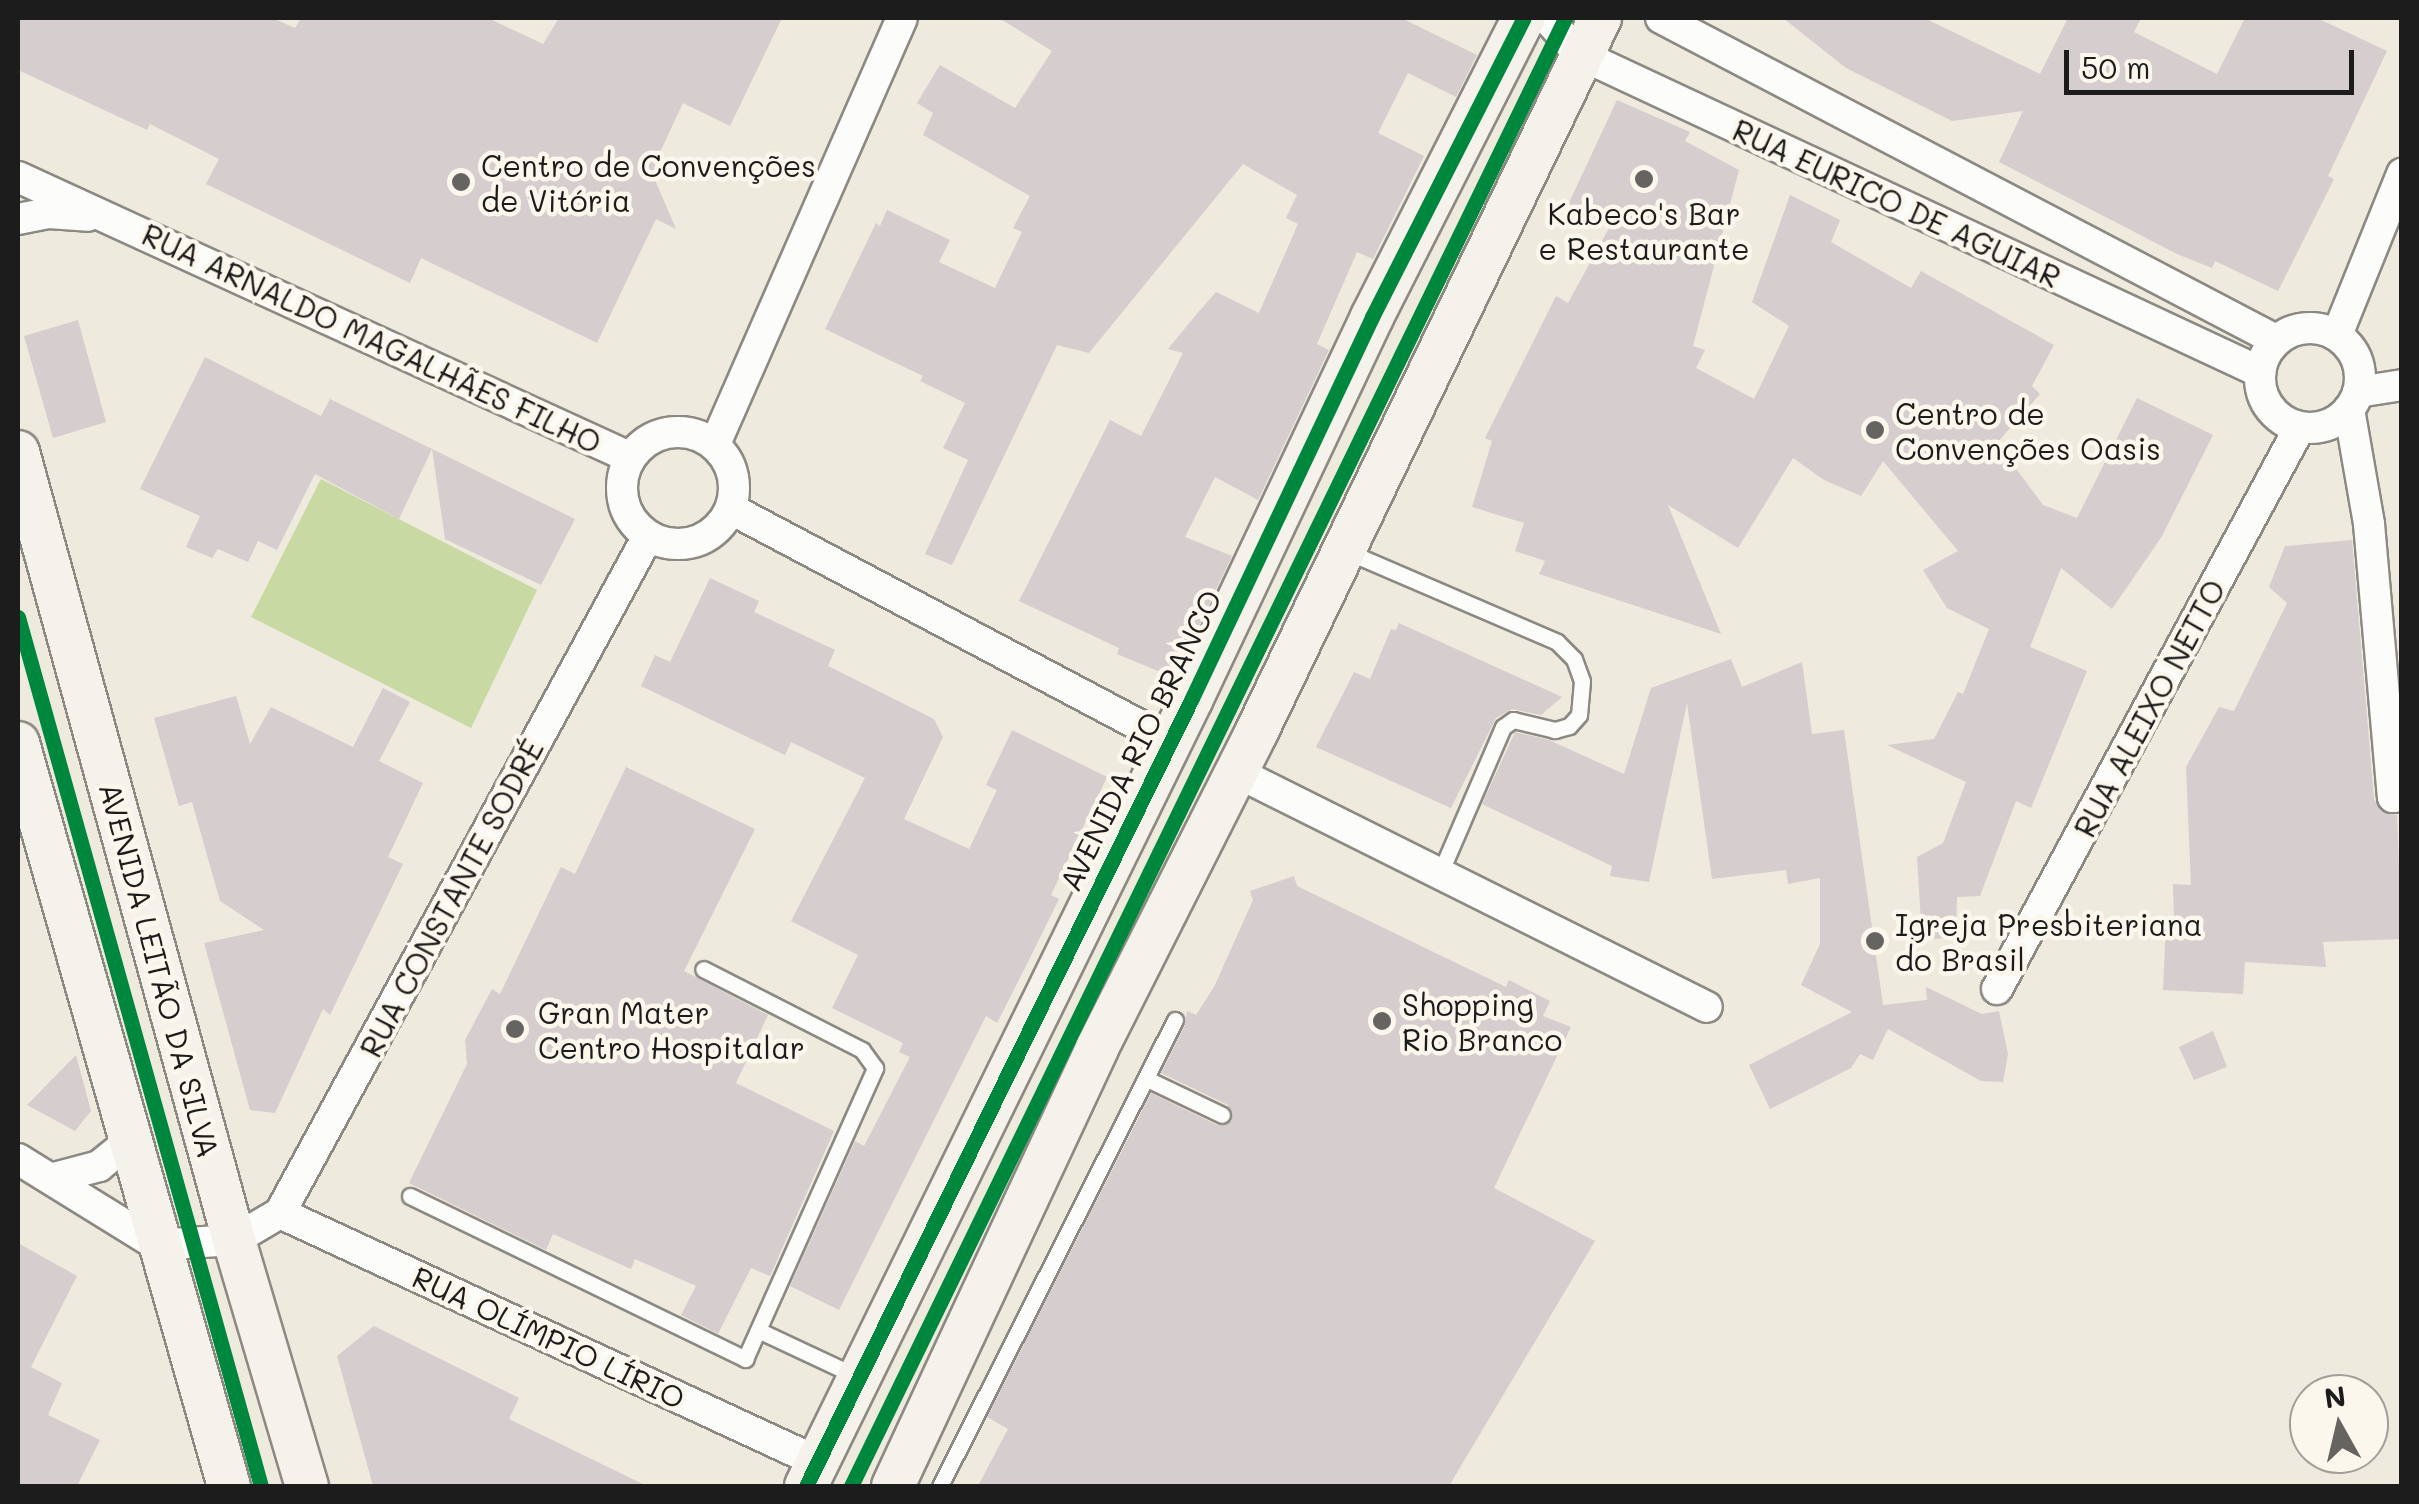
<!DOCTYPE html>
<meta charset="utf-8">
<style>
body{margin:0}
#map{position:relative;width:2419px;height:1504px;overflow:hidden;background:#eeeadd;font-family:Mali,sans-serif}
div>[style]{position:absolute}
.green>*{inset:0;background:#c8d9a3}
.building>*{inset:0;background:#d5cdce}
.roads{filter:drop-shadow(2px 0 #8c8983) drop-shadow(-2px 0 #8c8983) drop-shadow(0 2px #8c8983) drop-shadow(0 -2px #8c8983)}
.lane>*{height:15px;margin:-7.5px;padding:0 7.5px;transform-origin:7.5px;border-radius:7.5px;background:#fcfcfa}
.street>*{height:30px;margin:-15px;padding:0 15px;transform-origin:15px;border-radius:15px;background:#fcfcfa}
.street>.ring{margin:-15px;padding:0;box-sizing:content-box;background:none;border:30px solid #fcfcfa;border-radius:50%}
.secondary>*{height:42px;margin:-21px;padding:0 21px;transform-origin:21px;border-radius:21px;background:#f5f2eb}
.cycleway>*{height:15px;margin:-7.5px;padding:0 7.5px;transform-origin:7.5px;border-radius:7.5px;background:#00873e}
.dots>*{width:28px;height:28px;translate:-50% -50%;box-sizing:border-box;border:5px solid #fbf7ec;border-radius:50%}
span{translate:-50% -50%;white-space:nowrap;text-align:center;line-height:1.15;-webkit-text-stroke:9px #fbf7ec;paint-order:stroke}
.poi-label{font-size:30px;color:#1c1c1c}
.left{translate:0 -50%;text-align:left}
.street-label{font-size:30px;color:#1c1c1c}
.frame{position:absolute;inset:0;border:20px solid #1c1c1c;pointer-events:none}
.north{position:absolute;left:2289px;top:1374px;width:100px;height:100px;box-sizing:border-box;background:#fbf7ec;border:2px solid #a29f99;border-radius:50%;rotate:352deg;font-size:28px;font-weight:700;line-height:40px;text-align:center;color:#1c1c1c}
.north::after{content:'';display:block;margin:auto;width:35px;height:45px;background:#666460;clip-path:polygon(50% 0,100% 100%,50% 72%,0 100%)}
.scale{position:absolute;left:2064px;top:50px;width:290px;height:45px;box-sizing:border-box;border:5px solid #1c1c1c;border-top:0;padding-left:12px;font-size:30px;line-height:35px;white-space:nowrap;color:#1c1c1c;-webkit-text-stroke:8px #fbf7ec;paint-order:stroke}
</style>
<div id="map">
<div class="green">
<i style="clip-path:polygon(321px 479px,537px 590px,471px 728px,251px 617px)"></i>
</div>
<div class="building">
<i style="clip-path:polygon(18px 18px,272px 18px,295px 28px,301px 18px,488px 18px,543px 44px,559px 18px,782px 18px,730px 126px,683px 103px,661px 150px,655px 180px,676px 229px,656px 219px,597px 343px,421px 258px,410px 283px,206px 184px,219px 159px,150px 124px,147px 130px,18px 70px)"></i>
<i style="clip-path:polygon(999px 18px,1401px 18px,1477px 55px,1456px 97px,1408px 73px,1378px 133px,1424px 156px,1373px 259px,1357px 252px,1317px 344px,1329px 350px,1258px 500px,1215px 477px,1185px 537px,1232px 556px,1177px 672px,1173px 670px,1170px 676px,1117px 654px,1119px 648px,1019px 601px,1110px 420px,1141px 436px,1183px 353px,1168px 349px,1195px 316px,1216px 292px,1259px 313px,1298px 224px,1286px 218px,1297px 195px,1243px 164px,1089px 353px,1057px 345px,952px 565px,925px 554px,968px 460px,943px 448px,965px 403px,920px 381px,923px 376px,825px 329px,876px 223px,880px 226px,887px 210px,950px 240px,939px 262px,995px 288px,1022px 232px,1013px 228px,1030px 196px,923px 135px,933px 113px,917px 103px,940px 65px,1015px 108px,1052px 51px)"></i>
<i style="clip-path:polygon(1783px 18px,1924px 18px,2040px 74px,2068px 18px,2141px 18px,2134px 32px,2217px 74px,2245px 18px,2317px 18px,2387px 51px,2328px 176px,2334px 179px,2278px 291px,2215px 261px,2212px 268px,2177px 254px,1999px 162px,2023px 111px,1952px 121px,1846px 68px)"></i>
<i style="clip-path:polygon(1617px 100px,1690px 132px,1685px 141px,1739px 170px,1693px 346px,1705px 350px,1696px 368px,1754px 399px,1789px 326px,1752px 302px,1790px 195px,1840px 220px,1831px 242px,1911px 288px,1921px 271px,2054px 345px,2032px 386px,2040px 394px,1997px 443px,2043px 505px,2077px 518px,2137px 398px,2213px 435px,2162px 536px,2112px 609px,2061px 568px,2030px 647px,2087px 671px,2031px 808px,2016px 801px,1980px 896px,1957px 897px,1956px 938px,1922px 939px,1917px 857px,1943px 843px,1966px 782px,1887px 745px,1934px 739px,1958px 692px,1963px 694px,1989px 629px,1947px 608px,1923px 570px,1958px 551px,1883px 461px,1861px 496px,1824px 480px,1793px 458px,1738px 548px,1668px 505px,1721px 634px,1539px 574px,1545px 561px,1515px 551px,1524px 523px,1472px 507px,1492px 441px,1485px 438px,1556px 296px,1568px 303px,1609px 228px,1567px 207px)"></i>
<i style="clip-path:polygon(78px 320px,106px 422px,53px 438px,24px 336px)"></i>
<i style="clip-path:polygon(205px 357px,321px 416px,330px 399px,575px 519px,541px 585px,445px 539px,432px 449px,399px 519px,315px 474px,277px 550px,258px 541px,248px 562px,218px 549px,212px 558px,186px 547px,200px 516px,140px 489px)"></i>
<i style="clip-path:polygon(2352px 540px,2374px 799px,2381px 811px,2397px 815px,2402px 939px,2323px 942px,2326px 967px,2245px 962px,2243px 994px,2163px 990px,2166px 920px,2174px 920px,2173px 884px,2191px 885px,2186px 767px,2219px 707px,2234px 711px,2287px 603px,2269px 587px,2285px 546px)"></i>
<i style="clip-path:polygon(710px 578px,759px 601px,754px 612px,835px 650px,828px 666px,934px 719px,943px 737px,904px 819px,969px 849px,997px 790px,986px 785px,1012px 730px,1107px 777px,1051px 895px,1059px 899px,1029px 960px,997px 1023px,986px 1016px,839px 1310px,790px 1286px,855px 1141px,864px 1146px,910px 1057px,899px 1052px,903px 1043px,832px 1008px,858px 955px,791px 921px,865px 778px,791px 742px,785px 755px,641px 686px,655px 655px,670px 662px)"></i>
<i style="clip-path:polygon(1399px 623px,1562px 697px,1541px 715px,1512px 709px,1496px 718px,1451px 808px,1316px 747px,1354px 672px,1370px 679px,1391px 629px,1396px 630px)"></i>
<i style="clip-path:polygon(1731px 659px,1742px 687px,1802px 662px,1812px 734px,1844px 730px,1883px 1005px,1927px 1000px,1926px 987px,1982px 1014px,1999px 1011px,2008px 1054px,2003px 1082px,1981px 1081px,1888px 1029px,1873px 1060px,1860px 1054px,1851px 1068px,1770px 1109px,1749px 1065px,1852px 1012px,1801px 985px,1820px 944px,1820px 878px,1788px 884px,1786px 870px,1712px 879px,1687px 703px,1649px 882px,1610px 876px,1612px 866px,1482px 804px,1515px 732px,1549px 740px,1624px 774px,1651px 688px)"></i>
<i style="clip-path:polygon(383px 688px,410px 702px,379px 761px,423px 783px,388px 857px,403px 864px,330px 1015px,323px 1009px,275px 1113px,250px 1110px,204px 943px,264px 930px,220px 901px,192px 802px,179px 806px,154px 718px,236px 696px,250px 744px,271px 707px,353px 747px)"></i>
<i style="clip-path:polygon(626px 767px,755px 829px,684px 971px,768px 1015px,736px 1083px,834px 1131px,770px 1276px,751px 1268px,718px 1334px,681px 1315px,696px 1286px,635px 1259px,631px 1269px,553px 1234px,546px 1250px,409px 1183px,467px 1064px,465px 1040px,492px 989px,500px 994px,561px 867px,575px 874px)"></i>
<i style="clip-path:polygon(1294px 876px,1297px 886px,1506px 987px,1509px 980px,1550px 1001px,1543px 1016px,1571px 1027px,1494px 1188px,1595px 1241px,1449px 1486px,978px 1486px,1008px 1429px,987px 1417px,1151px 1093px,1217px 1125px,1232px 1121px,1228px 1105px,1161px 1073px,1185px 1025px,1187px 1011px,1196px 1015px,1214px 987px,1253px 900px,1250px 891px)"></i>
<i style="clip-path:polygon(2213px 1031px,2227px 1067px,2194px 1080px,2179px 1047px)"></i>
<i style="clip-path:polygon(76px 1055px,91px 1111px,75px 1131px,27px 1105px)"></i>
<i style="clip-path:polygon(18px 1243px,77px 1276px,31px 1367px,62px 1383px,48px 1415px,100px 1440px,77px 1486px,18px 1486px)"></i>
<i style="clip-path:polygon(374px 1326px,519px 1398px,509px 1419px,647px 1486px,373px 1486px,337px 1356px)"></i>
</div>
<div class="roads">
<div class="lane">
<i style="left:1346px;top:551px;width:230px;rotate:23.3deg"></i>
<i style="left:1557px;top:642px;width:24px;rotate:45deg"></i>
<i style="left:1574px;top:659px;width:23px;rotate:70deg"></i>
<i style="left:1582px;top:681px;width:34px;rotate:95deg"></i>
<i style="left:1579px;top:715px;width:15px;rotate:132deg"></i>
<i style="left:1569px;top:726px;width:15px;rotate:164deg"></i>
<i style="left:1555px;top:730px;width:43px;rotate:-166.6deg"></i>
<i style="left:1513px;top:720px;width:12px;rotate:145deg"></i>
<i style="left:1503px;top:727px;width:159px;rotate:113.3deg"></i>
<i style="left:1147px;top:1079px;width:83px;rotate:25.6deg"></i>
<i style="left:410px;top:1196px;width:373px;rotate:25.9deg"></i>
<i style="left:745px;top:1359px;width:319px;rotate:-65.9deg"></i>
<i style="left:875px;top:1068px;width:22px;rotate:-126deg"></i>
<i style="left:862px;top:1050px;width:178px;rotate:-153deg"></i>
<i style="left:760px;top:1331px;width:106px;rotate:25.1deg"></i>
<i style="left:940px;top:1486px;width:522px;rotate:-63.24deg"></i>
</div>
<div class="street">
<i style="left:1547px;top:18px;width:48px;rotate:48.4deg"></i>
<i style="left:1579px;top:54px;width:752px;rotate:25.03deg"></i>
<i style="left:1661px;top:18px;width:694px;rotate:27.64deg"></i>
<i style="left:18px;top:177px;width:672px;rotate:24.62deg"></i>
<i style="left:18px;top:219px;width:32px;rotate:-11deg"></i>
<i style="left:49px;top:213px;width:39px;rotate:4deg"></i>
<i class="ring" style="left:2260px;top:328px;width:70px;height:70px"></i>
<i style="left:2337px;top:335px;width:174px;rotate:-68deg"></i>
<i style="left:2358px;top:392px;width:45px;rotate:-9deg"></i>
<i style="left:2349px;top:409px;width:117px;rotate:80.1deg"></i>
<i style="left:2369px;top:524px;width:274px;rotate:85deg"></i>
<i style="left:2393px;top:797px;width:9px;rotate:-6deg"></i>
<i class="ring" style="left:622px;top:432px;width:82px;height:82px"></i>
<i style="left:715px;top:444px;width:465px;rotate:-66.3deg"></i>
<i style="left:731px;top:509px;width:497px;rotate:27.9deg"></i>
<i style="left:1236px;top:772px;width:526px;rotate:26.52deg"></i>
<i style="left:1997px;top:989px;width:638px;rotate:-61.67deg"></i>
<i style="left:18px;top:1159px;width:163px;rotate:31.7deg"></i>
<i style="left:157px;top:1245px;width:77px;rotate:-3.7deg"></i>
<i style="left:234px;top:1240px;width:53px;rotate:-30.4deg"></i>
<i style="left:280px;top:1213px;width:771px;rotate:-61.47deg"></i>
<i style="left:54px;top:1178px;width:47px;rotate:-14.9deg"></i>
<i style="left:99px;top:1166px;width:38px;rotate:-39deg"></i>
<i style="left:280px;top:1213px;width:593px;rotate:24.84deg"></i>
</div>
<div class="secondary">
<i style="left:18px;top:452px;width:817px;rotate:74.67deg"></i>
<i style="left:234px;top:1240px;width:257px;rotate:73.5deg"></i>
<i style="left:18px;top:743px;width:772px;rotate:74.15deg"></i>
<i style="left:806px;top:1486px;width:877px;rotate:-63.9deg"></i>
<i style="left:1192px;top:698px;width:421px;rotate:-64.7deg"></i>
<i style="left:1372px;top:317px;width:335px;rotate:-63.1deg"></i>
<i style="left:893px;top:1486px;width:483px;rotate:-65deg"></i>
<i style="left:1097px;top:1048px;width:355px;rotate:-63.2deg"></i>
<i style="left:1257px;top:731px;width:791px;rotate:-64.31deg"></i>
</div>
</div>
<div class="cycleway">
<i style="left:18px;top:617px;width:902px;rotate:74.38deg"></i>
<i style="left:806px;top:1486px;width:877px;rotate:-63.9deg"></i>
<i style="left:1192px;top:698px;width:421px;rotate:-64.7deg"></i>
<i style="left:1372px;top:317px;width:335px;rotate:-63.1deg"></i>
<i style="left:851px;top:1486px;width:1632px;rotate:-64.06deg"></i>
</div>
<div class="dots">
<i style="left:1644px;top:179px;background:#666460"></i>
<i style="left:461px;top:182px;background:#666460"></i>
<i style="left:1875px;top:430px;background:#666460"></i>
<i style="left:1875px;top:941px;background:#666460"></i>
<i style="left:1382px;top:1021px;background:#666460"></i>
<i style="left:515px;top:1029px;background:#666460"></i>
</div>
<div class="poi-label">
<span class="left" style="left:481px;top:182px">Centro de Convenções<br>de Vitória</span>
<span style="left:1644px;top:230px">Kabeco's Bar<br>e Restaurante</span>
<span class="left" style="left:1895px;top:430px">Centro de<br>Convenções Oasis</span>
<span class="left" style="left:1895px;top:941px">Igreja Presbiteriana<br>do Brasil</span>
<span class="left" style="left:1402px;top:1021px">Shopping<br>Rio Branco</span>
<span class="left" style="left:538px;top:1029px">Gran Mater<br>Centro Hospitalar</span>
</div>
<div class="street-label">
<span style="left:1897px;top:203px;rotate:25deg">RUA EURICO DE AGUIAR</span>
<span style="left:372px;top:338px;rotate:25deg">RUA ARNALDO MAGALHÃES FILHO</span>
<span style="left:2149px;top:708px;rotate:-62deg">RUA ALEIXO NETTO</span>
<span style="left:1140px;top:740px;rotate:-64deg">AVENIDA RIO BRANCO</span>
<span style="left:451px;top:898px;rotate:-62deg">RUA CONSTANTE SODRÉ</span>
<span style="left:160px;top:970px;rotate:75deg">AVENIDA LEITÃO DA SILVA</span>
<span style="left:549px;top:1337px;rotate:25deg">RUA OLÍMPIO LÍRIO</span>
</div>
<div class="frame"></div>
<div class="north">N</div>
<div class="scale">50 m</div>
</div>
